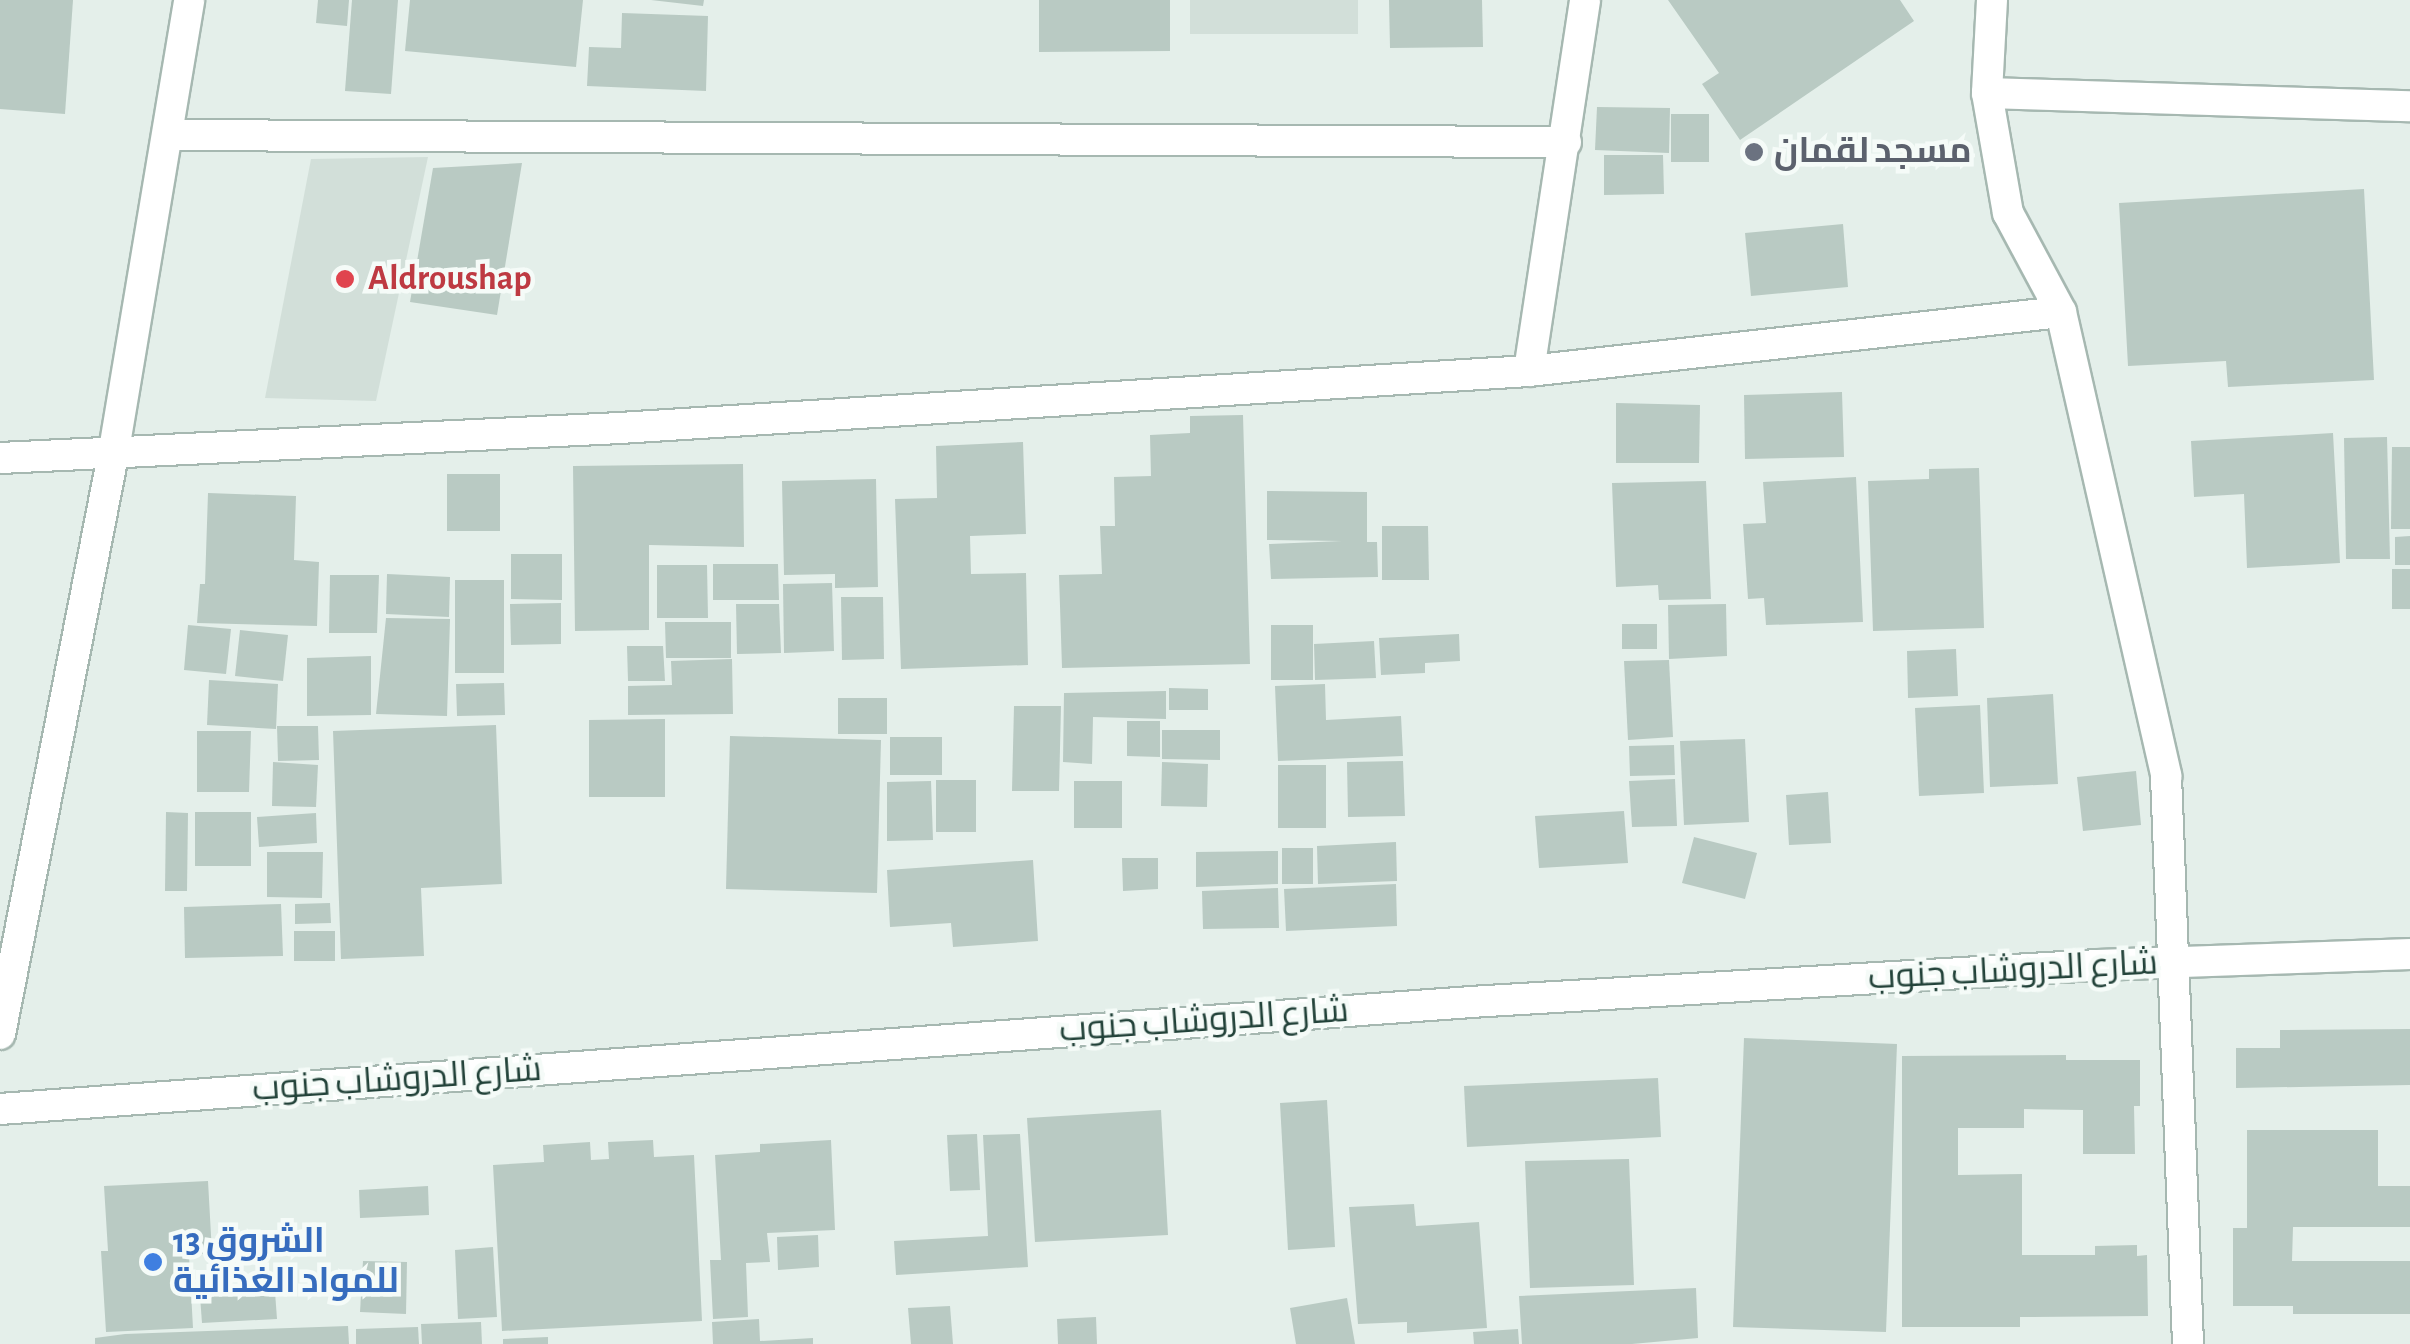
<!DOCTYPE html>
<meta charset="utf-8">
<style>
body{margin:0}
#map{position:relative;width:2410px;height:1344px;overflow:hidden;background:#e4efea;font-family:"Alegreya Sans",Cairo,sans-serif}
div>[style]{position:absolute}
.built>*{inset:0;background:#d2dfd9}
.building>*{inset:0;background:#b9cac3}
.roads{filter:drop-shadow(2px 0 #a6b8b1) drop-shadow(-2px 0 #a6b8b1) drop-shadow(0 2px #a6b8b1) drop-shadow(0 -2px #a6b8b1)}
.minor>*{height:30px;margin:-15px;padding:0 15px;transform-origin:15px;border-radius:15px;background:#fff}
.dots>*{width:28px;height:28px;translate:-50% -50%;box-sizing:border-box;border:5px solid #f5fbf8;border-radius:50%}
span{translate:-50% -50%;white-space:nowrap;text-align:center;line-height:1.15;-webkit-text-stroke:9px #f5fbf8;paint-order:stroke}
.worship-label{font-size:35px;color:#5b616d;font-weight:700}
.left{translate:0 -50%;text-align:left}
.health-label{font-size:35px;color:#be3a42;font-weight:700}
.street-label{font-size:35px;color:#224239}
.shop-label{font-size:35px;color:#366cbe;font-weight:700}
</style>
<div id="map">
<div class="built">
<i style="clip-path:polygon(1190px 0,1358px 0,1358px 34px,1190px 34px)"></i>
<i style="clip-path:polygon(428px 157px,376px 401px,265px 398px,311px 159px)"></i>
</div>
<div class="building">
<i style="clip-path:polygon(0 0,73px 0,65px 114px,0 109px)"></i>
<i style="clip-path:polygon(318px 0,349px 0,347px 26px,316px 23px)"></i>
<i style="clip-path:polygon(352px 0,398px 0,391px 94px,345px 91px)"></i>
<i style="clip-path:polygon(410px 0,583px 0,576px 67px,405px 51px)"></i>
<i style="clip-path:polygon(651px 0,704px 0,703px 6px)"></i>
<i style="clip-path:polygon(1039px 0,1170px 0,1170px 51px,1039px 52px)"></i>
<i style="clip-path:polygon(1389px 0,1482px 0,1483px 47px,1390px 48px)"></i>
<i style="clip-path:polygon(1668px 0,1900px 0,1914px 21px,1740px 140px,1702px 84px,1719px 73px)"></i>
<i style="clip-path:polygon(622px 13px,708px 16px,706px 91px,587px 86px,589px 47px,621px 48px)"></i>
<i style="clip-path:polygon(1597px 107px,1670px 108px,1669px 153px,1595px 150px)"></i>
<i style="clip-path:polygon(1671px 114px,1709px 114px,1709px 162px,1671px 162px)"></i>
<i style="clip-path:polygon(1604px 155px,1663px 155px,1664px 194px,1604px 195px)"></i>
<i style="clip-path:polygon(522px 163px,497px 315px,410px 302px,433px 168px)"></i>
<i style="clip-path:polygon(2364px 189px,2374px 380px,2228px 387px,2226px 361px,2128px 366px,2119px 203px)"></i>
<i style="clip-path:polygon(1843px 224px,1848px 287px,1751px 296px,1745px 233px)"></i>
<i style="clip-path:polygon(1842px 392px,1844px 457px,1745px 459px,1744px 395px)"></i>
<i style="clip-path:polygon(1616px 403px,1700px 405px,1699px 463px,1616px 463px)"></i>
<i style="clip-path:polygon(1243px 415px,1250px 664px,1062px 668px,1059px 575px,1102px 574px,1100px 526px,1115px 526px,1114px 477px,1151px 476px,1150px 435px,1190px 433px,1190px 416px)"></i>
<i style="clip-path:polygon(2333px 433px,2340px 563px,2247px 568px,2244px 494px,2194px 497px,2191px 441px)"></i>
<i style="clip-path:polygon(2387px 437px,2390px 559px,2346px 559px,2344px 438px)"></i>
<i style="clip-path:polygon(1023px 442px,1026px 534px,970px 536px,971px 574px,1026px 573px,1028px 665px,901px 669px,895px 499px,937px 498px,936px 446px)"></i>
<i style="clip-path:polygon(2392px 447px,2410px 447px,2410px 529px,2391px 529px)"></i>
<i style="clip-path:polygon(743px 464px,744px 547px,649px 545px,649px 630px,575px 631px,573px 466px)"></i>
<i style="clip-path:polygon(1979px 468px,1984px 628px,1873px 631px,1868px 481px,1929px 479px,1929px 469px)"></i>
<i style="clip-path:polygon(447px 474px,500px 474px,500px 531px,447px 531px)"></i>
<i style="clip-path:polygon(1856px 477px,1863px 622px,1766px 625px,1764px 598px,1748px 599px,1743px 524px,1766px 523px,1763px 482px)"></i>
<i style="clip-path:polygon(876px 479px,878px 587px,835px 588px,835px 574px,784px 575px,782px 481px)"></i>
<i style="clip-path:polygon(1706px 481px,1711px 599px,1659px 600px,1658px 585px,1616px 587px,1612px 483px)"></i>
<i style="clip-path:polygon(1267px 491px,1367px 492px,1367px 542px,1377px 542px,1378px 577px,1271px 579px,1269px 544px,1342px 541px,1267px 540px)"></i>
<i style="clip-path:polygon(208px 493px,296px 496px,294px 560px,319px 562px,317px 626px,197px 623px,200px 584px,205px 584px)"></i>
<i style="clip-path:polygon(1382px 526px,1428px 526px,1429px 580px,1382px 580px)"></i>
<i style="clip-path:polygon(2410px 536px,2410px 565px,2395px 565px,2395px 537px)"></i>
<i style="clip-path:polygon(511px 554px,562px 554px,562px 600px,511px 599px)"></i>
<i style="clip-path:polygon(713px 564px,778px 564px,779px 600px,713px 600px)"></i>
<i style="clip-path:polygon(657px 565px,707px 565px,708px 618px,657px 618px)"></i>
<i style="clip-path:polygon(2392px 569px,2410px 569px,2410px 609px,2392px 609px)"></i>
<i style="clip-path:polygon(387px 574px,450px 577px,449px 617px,386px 614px)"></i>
<i style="clip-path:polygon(330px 575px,379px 575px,377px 633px,329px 633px)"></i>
<i style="clip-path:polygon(455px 580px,504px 580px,504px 673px,455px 673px)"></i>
<i style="clip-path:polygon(832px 583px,834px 651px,784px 653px,783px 584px)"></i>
<i style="clip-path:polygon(841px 597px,883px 597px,884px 659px,842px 660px)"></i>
<i style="clip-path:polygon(561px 603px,561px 644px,511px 645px,510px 604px)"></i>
<i style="clip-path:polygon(736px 604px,779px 604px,781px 653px,737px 654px)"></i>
<i style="clip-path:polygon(1726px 604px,1727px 656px,1669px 659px,1668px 605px)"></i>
<i style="clip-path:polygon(386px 618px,450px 619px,447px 716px,376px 714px)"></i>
<i style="clip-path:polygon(665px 622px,731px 622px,731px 658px,666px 658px)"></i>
<i style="clip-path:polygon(1622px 624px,1657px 624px,1657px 649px,1622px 649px)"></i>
<i style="clip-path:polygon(188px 625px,231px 629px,226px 674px,184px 670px)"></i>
<i style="clip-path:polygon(1271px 625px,1313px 625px,1313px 680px,1271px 680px)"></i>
<i style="clip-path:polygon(240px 630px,288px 635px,283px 681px,235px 676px)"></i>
<i style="clip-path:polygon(1459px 634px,1460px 661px,1425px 663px,1425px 673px,1381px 675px,1379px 638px)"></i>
<i style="clip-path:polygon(1374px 641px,1376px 678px,1315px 680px,1314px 644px)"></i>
<i style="clip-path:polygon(627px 646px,663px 646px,665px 681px,628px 681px)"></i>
<i style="clip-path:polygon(1956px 649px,1958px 696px,1908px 698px,1907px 651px)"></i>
<i style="clip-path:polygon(371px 656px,371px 715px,307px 716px,307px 658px)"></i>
<i style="clip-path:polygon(732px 659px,733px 714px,628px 715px,628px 686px,672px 685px,671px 661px)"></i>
<i style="clip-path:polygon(1669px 660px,1673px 737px,1628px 740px,1624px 661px)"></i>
<i style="clip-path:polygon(209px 680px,278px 684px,276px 729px,207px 725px)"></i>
<i style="clip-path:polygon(504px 683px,505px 715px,457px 716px,456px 684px)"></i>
<i style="clip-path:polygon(1325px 684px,1326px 720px,1401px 716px,1403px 756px,1278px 761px,1275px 686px)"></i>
<i style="clip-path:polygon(1169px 688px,1208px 689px,1208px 710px,1169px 710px)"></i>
<i style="clip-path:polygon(1166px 691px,1166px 719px,1093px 717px,1092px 764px,1063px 762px,1064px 693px)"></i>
<i style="clip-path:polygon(2053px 694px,2058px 784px,1990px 787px,1987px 698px)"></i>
<i style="clip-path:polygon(838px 698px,887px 698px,887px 734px,838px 734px)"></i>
<i style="clip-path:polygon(1980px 705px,1984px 793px,1919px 796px,1915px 708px)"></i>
<i style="clip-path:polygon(1014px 706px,1061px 706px,1059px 791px,1012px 791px)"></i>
<i style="clip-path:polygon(665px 719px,665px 797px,589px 797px,589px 720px)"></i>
<i style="clip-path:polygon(1127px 721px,1160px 721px,1160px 757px,1127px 756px)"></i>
<i style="clip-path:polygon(496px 725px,502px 884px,421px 888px,424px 956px,341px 959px,333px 731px)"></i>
<i style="clip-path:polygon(277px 726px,318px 726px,319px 760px,278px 761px)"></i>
<i style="clip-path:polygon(1162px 730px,1220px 730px,1220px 760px,1162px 759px)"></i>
<i style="clip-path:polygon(197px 731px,251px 731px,249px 792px,197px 792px)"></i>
<i style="clip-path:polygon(730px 736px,881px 740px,877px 893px,726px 889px)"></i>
<i style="clip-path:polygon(890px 737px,942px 737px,942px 775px,890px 775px)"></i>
<i style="clip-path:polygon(1745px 739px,1749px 822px,1684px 825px,1680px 741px)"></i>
<i style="clip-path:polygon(1674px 745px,1675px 775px,1630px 776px,1629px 746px)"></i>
<i style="clip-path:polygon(1403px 761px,1405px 816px,1348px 817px,1347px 762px)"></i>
<i style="clip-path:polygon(273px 762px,318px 765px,316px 807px,272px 806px)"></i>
<i style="clip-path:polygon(1162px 762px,1208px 764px,1207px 807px,1161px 806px)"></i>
<i style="clip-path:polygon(1278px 765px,1326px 765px,1326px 828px,1278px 828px)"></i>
<i style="clip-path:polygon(2136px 771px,2141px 825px,2083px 831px,2077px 777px)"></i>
<i style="clip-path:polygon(1675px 779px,1677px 826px,1632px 827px,1629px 781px)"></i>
<i style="clip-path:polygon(936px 780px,976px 780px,976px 832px,936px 832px)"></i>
<i style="clip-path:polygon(931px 781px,933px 840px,887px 841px,887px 782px)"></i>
<i style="clip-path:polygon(1074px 781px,1122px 781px,1122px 828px,1074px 828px)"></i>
<i style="clip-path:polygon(1828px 792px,1831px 843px,1789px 845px,1786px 795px)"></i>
<i style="clip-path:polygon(1624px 811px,1628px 863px,1539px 868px,1535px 816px)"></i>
<i style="clip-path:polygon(166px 812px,188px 813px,187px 891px,165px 891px)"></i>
<i style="clip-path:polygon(195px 812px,251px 812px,251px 866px,195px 866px)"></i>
<i style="clip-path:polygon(316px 813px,317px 843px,259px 847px,257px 817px)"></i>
<i style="clip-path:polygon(1694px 837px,1757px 853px,1745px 899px,1682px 883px)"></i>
<i style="clip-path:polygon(1396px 842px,1397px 881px,1318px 884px,1317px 846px)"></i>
<i style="clip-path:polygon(1282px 848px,1313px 848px,1313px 884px,1282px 884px)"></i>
<i style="clip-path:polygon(1278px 851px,1278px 884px,1196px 887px,1196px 852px)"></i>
<i style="clip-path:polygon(267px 852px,323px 852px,322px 898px,267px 897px)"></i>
<i style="clip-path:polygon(1122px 858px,1158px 858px,1158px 889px,1123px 891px)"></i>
<i style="clip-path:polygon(1033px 860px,1038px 941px,953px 947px,951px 923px,890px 927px,887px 870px)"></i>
<i style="clip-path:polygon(1396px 884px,1397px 926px,1286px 931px,1284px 889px)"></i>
<i style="clip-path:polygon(1278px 888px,1279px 928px,1203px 929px,1202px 891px)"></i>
<i style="clip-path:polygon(330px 903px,331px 923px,295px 924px,295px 904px)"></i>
<i style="clip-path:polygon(281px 904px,283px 956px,185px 958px,184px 907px)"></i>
<i style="clip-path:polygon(294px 931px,335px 931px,335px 961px,294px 961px)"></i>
<i style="clip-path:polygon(2410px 1029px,2410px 1085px,2236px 1088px,2236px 1048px,2280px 1048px,2280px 1030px)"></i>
<i style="clip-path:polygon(1744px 1038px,1897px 1044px,1886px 1332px,1733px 1327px)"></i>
<i style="clip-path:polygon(2066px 1055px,2066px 1060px,2140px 1060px,2140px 1106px,2134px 1106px,2135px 1154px,2083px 1154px,2083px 1110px,2024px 1109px,2024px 1128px,1958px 1128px,1958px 1175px,2022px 1174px,2022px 1255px,2095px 1255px,2095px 1246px,2137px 1245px,2137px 1256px,2147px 1255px,2148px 1316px,2020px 1317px,2020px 1327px,1902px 1327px,1902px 1056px)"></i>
<i style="clip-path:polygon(1658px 1078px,1661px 1137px,1467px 1147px,1464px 1086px)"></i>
<i style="clip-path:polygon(1327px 1100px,1335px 1247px,1288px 1250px,1280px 1103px)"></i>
<i style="clip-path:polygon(1161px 1110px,1168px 1235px,1035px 1242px,1027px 1118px)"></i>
<i style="clip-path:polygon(2247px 1130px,2378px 1130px,2378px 1186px,2410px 1186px,2410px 1227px,2293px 1227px,2292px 1261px,2410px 1261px,2410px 1314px,2293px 1314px,2293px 1306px,2233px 1306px,2233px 1228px,2247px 1228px)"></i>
<i style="clip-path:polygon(977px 1134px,980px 1190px,950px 1191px,947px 1135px)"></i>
<i style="clip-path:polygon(1020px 1134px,1028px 1267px,896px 1275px,894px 1241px,988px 1236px,983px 1135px)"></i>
<i style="clip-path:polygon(653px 1140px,654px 1157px,694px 1155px,702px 1321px,502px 1331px,493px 1165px,544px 1162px,543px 1145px,590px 1142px,591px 1160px,609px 1159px,608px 1142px)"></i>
<i style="clip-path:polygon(831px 1140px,835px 1230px,767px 1233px,770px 1262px,746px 1263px,748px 1317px,713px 1319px,710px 1260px,721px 1260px,715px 1155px,760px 1152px,760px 1144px)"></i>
<i style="clip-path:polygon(1629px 1159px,1634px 1285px,1530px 1288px,1525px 1161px)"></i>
<i style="clip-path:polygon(208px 1181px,212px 1253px,189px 1255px,193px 1328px,106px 1332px,101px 1251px,108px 1251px,104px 1186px)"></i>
<i style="clip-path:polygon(428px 1186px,429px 1215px,360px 1218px,359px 1190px)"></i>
<i style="clip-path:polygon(1414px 1204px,1416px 1226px,1479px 1222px,1487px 1328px,1407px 1333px,1407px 1322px,1358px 1324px,1349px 1207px)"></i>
<i style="clip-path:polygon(818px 1235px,819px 1267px,778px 1270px,777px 1237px)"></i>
<i style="clip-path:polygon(493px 1247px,497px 1317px,458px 1319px,455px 1250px)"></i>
<i style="clip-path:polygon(363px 1261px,407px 1262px,406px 1314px,360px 1312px)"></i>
<i style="clip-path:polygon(1696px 1288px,1698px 1338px,1632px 1344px,1522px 1344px,1519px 1296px)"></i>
<i style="clip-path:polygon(275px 1292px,277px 1319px,202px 1323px,200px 1296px)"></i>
<i style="clip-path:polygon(1347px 1298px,1355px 1344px,1296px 1344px,1290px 1308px)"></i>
<i style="clip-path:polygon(950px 1306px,953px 1344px,911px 1344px,908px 1308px)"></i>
<i style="clip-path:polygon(1096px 1317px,1097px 1344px,1058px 1344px,1057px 1319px)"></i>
<i style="clip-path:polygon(759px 1319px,760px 1341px,813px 1338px,813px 1344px,713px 1344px,712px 1322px)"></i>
<i style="clip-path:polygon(481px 1322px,482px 1344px,422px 1344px,421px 1324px)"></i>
<i style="clip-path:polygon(348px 1326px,349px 1344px,95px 1344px,95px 1338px,125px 1334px)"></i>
<i style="clip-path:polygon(418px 1327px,419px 1344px,356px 1344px,356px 1329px)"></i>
<i style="clip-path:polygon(1518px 1329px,1519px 1344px,1474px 1344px,1473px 1332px)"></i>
<i style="clip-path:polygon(548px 1337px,548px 1344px,503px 1344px,503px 1339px)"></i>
</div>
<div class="roads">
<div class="minor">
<i style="left:1992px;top:0;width:93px;rotate:93.1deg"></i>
<i style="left:1987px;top:93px;width:122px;rotate:80.1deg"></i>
<i style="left:2008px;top:213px;width:112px;rotate:61.8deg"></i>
<i style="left:2061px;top:312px;width:476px;rotate:77.2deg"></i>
<i style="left:2166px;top:776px;width:568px;rotate:87.78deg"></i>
<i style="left:1987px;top:93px;width:423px;rotate:1.8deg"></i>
<i style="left:168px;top:135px;width:1398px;rotate:0.29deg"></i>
<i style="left:1529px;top:371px;width:375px;rotate:-81.4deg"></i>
<i style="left:0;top:458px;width:621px;rotate:-2.77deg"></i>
<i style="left:620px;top:428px;width:911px;rotate:-3.59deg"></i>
<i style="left:1529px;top:371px;width:535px;rotate:-6.33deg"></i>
<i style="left:0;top:1034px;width:595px;rotate:-78.95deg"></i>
<i style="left:114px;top:450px;width:456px;rotate:-80.5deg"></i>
<i style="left:0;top:1109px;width:1474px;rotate:-4.16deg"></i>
<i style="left:1470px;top:1002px;width:629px;rotate:-3.37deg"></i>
<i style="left:2098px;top:965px;width:312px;rotate:-2deg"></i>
</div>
</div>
<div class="dots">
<i style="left:1754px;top:152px;background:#6b7280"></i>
<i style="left:345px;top:279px;background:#e0444e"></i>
<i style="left:153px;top:1262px;background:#3f7fe0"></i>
</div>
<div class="worship-label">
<span class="left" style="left:1774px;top:152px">مسجد لقمان</span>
</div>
<div class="health-label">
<span class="left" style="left:368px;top:279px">Aldroushap</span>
</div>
<div class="street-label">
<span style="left:2013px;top:971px;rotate:-3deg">شارع الدروشاب جنوب</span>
<span style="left:1204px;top:1021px;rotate:-4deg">شارع الدروشاب جنوب</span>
<span style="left:397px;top:1080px;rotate:-4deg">شارع الدروشاب جنوب</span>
</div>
<div class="shop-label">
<span class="left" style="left:173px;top:1262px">الشروق 13<br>للمواد الغذائية</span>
</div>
</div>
